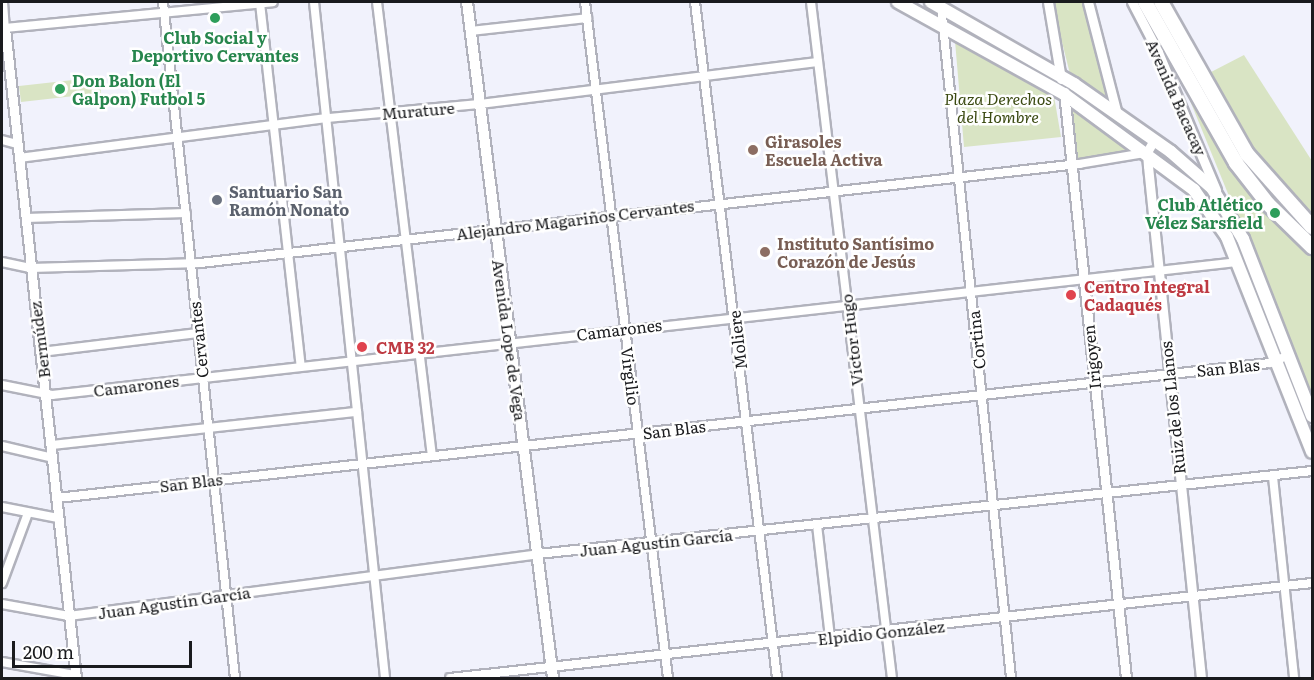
<!DOCTYPE html>
<meta charset="utf-8">
<style>
body{margin:0}
#map{position:relative;width:1314px;height:680px;overflow:hidden;background:#f1f2fc;font-family:Literata,serif}
div>[style]{position:absolute}
.green>*{inset:0;background:#d9e4c4}
.roads{filter:drop-shadow(2px 0 #b1b2bc) drop-shadow(-2px 0 #b1b2bc) drop-shadow(0 2px #b1b2bc) drop-shadow(0 -2px #b1b2bc)}
.minor>*{height:8px;margin:-4px;padding:0 4px;transform-origin:4px;border-radius:4px;background:#fff}
.tertiary>*{height:9px;margin:-4.5px;padding:0 4.5px;transform-origin:4.5px;border-radius:4.5px;background:#fff}
.secondary>*{height:10px;margin:-5px;padding:0 5px;transform-origin:5px;border-radius:5px;background:#fff}
.primary>*{height:12px;margin:-6px;padding:0 6px;transform-origin:6px;border-radius:6px;background:#fff}
.motorway>*{height:14px;margin:-7px;padding:0 7px;transform-origin:7px;border-radius:7px;background:#fff}
.dots>*{width:16px;height:16px;translate:-50% -50%;box-sizing:border-box;border:3px solid #fff;border-radius:50%}
span{translate:-50% -50%;white-space:nowrap;text-align:center;line-height:1.15;-webkit-text-stroke:5px #fff;paint-order:stroke}
.leisure-label{font-size:16px;color:#27864d;font-weight:700}
.left{translate:0 -50%;text-align:left}
.right{translate:-100% -50%;text-align:right}
.street-label{font-size:16px;color:#1a1b1e}
.park-label{font-size:16px;color:#3b4a12;font-style:italic}
.education-label{font-size:16px;color:#785e54;font-weight:700}
.worship-label{font-size:16px;color:#5b616d;font-weight:700}
.health-label{font-size:16px;color:#be3a42;font-weight:700}
.frame{position:absolute;inset:0;border:3px solid #1a1b1e;pointer-events:none}
.scale{position:absolute;left:12px;top:641px;width:180px;height:27px;box-sizing:border-box;border:3px solid #1a1b1e;border-top:0;padding-left:8px;font-size:18px;line-height:21px;white-space:nowrap;color:#1a1b1e;-webkit-text-stroke:4px #fff;paint-order:stroke}
</style>
<div id="map">
<div class="green">
<i style="clip-path:polygon(1052px 2px,1084px 2px,1107px 95px,1102px 96px,1070px 74px)"></i>
<i style="clip-path:polygon(955px 41px,1054px 96px,1061px 137px,964px 147px)"></i>
<i style="clip-path:polygon(1244px 55px,1312px 161px,1312px 399px,1184px 86px)"></i>
<i style="clip-path:polygon(100px 77px,101px 93px,21px 102px,19px 86px)"></i>
<i style="clip-path:polygon(1075px 108px,1132px 151px,1128px 155px,1079px 159px,1075px 154px,1071px 113px)"></i>
</div>
<div class="roads">
<div class="minor">
<i style="left:3px;top:2px;width:26px;rotate:86deg"></i>
<i style="left:5px;top:28px;width:269px;rotate:-5.5deg"></i>
<i style="left:163px;top:2px;width:680px;rotate:83.92deg"></i>
<i style="left:314px;top:2px;width:680px;rotate:84deg"></i>
<i style="left:377px;top:2px;width:456px;rotate:83.1deg"></i>
<i style="left:585px;top:2px;width:681px;rotate:83deg"></i>
<i style="left:695px;top:2px;width:681px;rotate:83.08deg"></i>
<i style="left:811px;top:2px;width:681px;rotate:83.17deg"></i>
<i style="left:260px;top:3px;width:365px;rotate:83.6deg"></i>
<i style="left:941px;top:6px;width:676px;rotate:84.05deg"></i>
<i style="left:470px;top:31px;width:118px;rotate:-6.3deg"></i>
<i style="left:2px;top:140px;width:16px;rotate:15deg"></i>
<i style="left:19px;top:158px;width:312px;rotate:-7.4deg"></i>
<i style="left:328px;top:118px;width:153px;rotate:-5.3deg"></i>
<i style="left:480px;top:104px;width:340px;rotate:-7.1deg"></i>
<i style="left:26px;top:218px;width:160px;rotate:-1.8deg"></i>
<i style="left:2px;top:262px;width:30px;rotate:12deg"></i>
<i style="left:31px;top:268px;width:169px;rotate:-1.7deg"></i>
<i style="left:200px;top:263px;width:885px;rotate:-6.43deg"></i>
<i style="left:1079px;top:164px;width:67px;rotate:-9.5deg"></i>
<i style="left:41px;top:352px;width:158px;rotate:-6.9deg"></i>
<i style="left:2px;top:385px;width:51px;rotate:11.3deg"></i>
<i style="left:52px;top:395px;width:1192px;rotate:-6.4deg"></i>
<i style="left:52px;top:445px;width:307px;rotate:-6.2deg"></i>
<i style="left:2px;top:446px;width:52px;rotate:13.2deg"></i>
<i style="left:1273px;top:477px;width:202px;rotate:84deg"></i>
<i style="left:57px;top:498px;width:1220px;rotate:-6.35deg"></i>
<i style="left:1270px;top:363px;width:21px;rotate:-23deg"></i>
<i style="left:2px;top:507px;width:57px;rotate:11.1deg"></i>
<i style="left:817px;top:525px;width:114px;rotate:83.4deg"></i>
<i style="left:2px;top:583px;width:75px;rotate:-69.6deg"></i>
<i style="left:2px;top:604px;width:68px;rotate:10.2deg"></i>
<i style="left:69px;top:616px;width:473px;rotate:-7.5deg"></i>
<i style="left:538px;top:554px;width:778px;rotate:-6.12deg"></i>
<i style="left:2px;top:662px;width:74px;rotate:10.1deg"></i>
<i style="left:450px;top:678px;width:867px;rotate:-6.29deg"></i>
</div>
<div class="tertiary">
<i style="left:1048px;top:2px;width:78px;rotate:80.4deg"></i>
<i style="left:1088px;top:2px;width:116px;rotate:75.5deg"></i>
<i style="left:1132px;top:2px;width:56px;rotate:62.5deg"></i>
<i style="left:1158px;top:52px;width:150px;rotate:67.2deg"></i>
<i style="left:2px;top:28px;width:3px"></i>
<i style="left:5px;top:28px;width:654px;rotate:83.77deg"></i>
<i style="left:1064px;top:92px;width:589px;rotate:83.96deg"></i>
<i style="left:1154px;top:140px;width:14px;rotate:120deg"></i>
<i style="left:1147px;top:152px;width:14px;rotate:86deg"></i>
<i style="left:1148px;top:166px;width:515px;rotate:84.09deg"></i>
</div>
<div class="secondary">
<i style="left:467px;top:2px;width:681px;rotate:82.75deg"></i>
</div>
<div class="primary">
<i style="left:898px;top:2px;width:190px;rotate:29deg"></i>
<i style="left:1064px;top:94px;width:162px;rotate:36.4deg"></i>
<i style="left:1194px;top:190px;width:57px;rotate:54.9deg"></i>
<i style="left:1227px;top:237px;width:231px;rotate:68.4deg"></i>
<i style="left:931px;top:2px;width:165px;rotate:29.8deg"></i>
<i style="left:1074px;top:84px;width:118px;rotate:35deg"></i>
<i style="left:1171px;top:152px;width:55px;rotate:41.3deg"></i>
<i style="left:1212px;top:188px;width:60px;rotate:58.7deg"></i>
<i style="left:1243px;top:239px;width:190px;rotate:68.7deg"></i>
</div>
<div class="motorway">
<i style="left:1145px;top:2px;width:185px;rotate:60.5deg"></i>
<i style="left:1236px;top:163px;width:52px;rotate:52deg"></i>
<i style="left:1268px;top:204px;width:62px;rotate:44.3deg"></i>
<i style="left:1161px;top:2px;width:175px;rotate:60.5deg"></i>
<i style="left:1247px;top:154px;width:98px;rotate:48.3deg"></i>
</div>
</div>
<div class="dots">
<i style="left:215px;top:18px;background:#2e9e5b"></i>
<i style="left:60px;top:89px;background:#2e9e5b"></i>
<i style="left:753px;top:150px;background:#8d6e63"></i>
<i style="left:217px;top:200px;background:#6b7280"></i>
<i style="left:1275px;top:213px;background:#2e9e5b"></i>
<i style="left:765px;top:252px;background:#8d6e63"></i>
<i style="left:1071px;top:295px;background:#e0444e"></i>
<i style="left:362px;top:347px;background:#e0444e"></i>
</div>
<div class="leisure-label">
<span style="left:215px;top:46px">Club Social y<br>Deportivo Cervantes</span>
<span class="left" style="left:72px;top:89px">Don Balon (El<br>Galpon) Futbol 5</span>
<span class="right" style="left:1263px;top:213px">Club Atlético<br>Vélez Sarsfield</span>
</div>
<div class="street-label">
<span style="left:1177px;top:97px;rotate:66deg">Avenida Bacacay</span>
<span style="left:418px;top:110px;rotate:-5deg">Murature</span>
<span style="left:575px;top:219px;rotate:-7deg">Alejandro Magariños Cervantes</span>
<span style="left:619px;top:329px;rotate:-7deg">Camarones</span>
<span style="left:39px;top:340px;rotate:-97deg">Bermúdez</span>
<span style="left:198px;top:340px;rotate:-96deg">Cervantes</span>
<span style="left:510px;top:340px;rotate:82deg">Avenida Lope de Vega</span>
<span style="left:737px;top:340px;rotate:-97deg">Moliere</span>
<span style="left:851px;top:340px;rotate:-97deg">Víctor Hugo</span>
<span style="left:976px;top:340px;rotate:-96deg">Cortina</span>
<span style="left:1091px;top:357px;rotate:-96deg">Irigoyen</span>
<span style="left:1228px;top:367px;rotate:-6deg">San Blas</span>
<span style="left:631px;top:376px;rotate:83deg">Virgilio</span>
<span style="left:136px;top:385px;rotate:-7deg">Camarones</span>
<span style="left:1172px;top:408px;rotate:-96deg">Ruiz de los Llanos</span>
<span style="left:674px;top:429px;rotate:-7deg">San Blas</span>
<span style="left:191px;top:482px;rotate:-7deg">San Blas</span>
<span style="left:656px;top:542px;rotate:-6deg">Juan Agustín García</span>
<span style="left:174px;top:602px;rotate:-8deg">Juan Agustín García</span>
<span style="left:881px;top:632px;rotate:-6deg">Elpidio González</span>
</div>
<div class="park-label">
<span style="left:998px;top:107px">Plaza Derechos<br>del Hombre</span>
</div>
<div class="education-label">
<span class="left" style="left:765px;top:150px">Girasoles<br>Escuela Activa</span>
<span class="left" style="left:777px;top:252px">Instituto Santísimo<br>Corazón de Jesús</span>
</div>
<div class="worship-label">
<span class="left" style="left:229px;top:200px">Santuario San<br>Ramón Nonato</span>
</div>
<div class="health-label">
<span class="left" style="left:1084px;top:295px">Centro Integral<br>Cadaqués</span>
<span class="left" style="left:376px;top:347px">CMB 32</span>
</div>
<div class="frame"></div>
<div class="scale">200 m</div>
</div>
